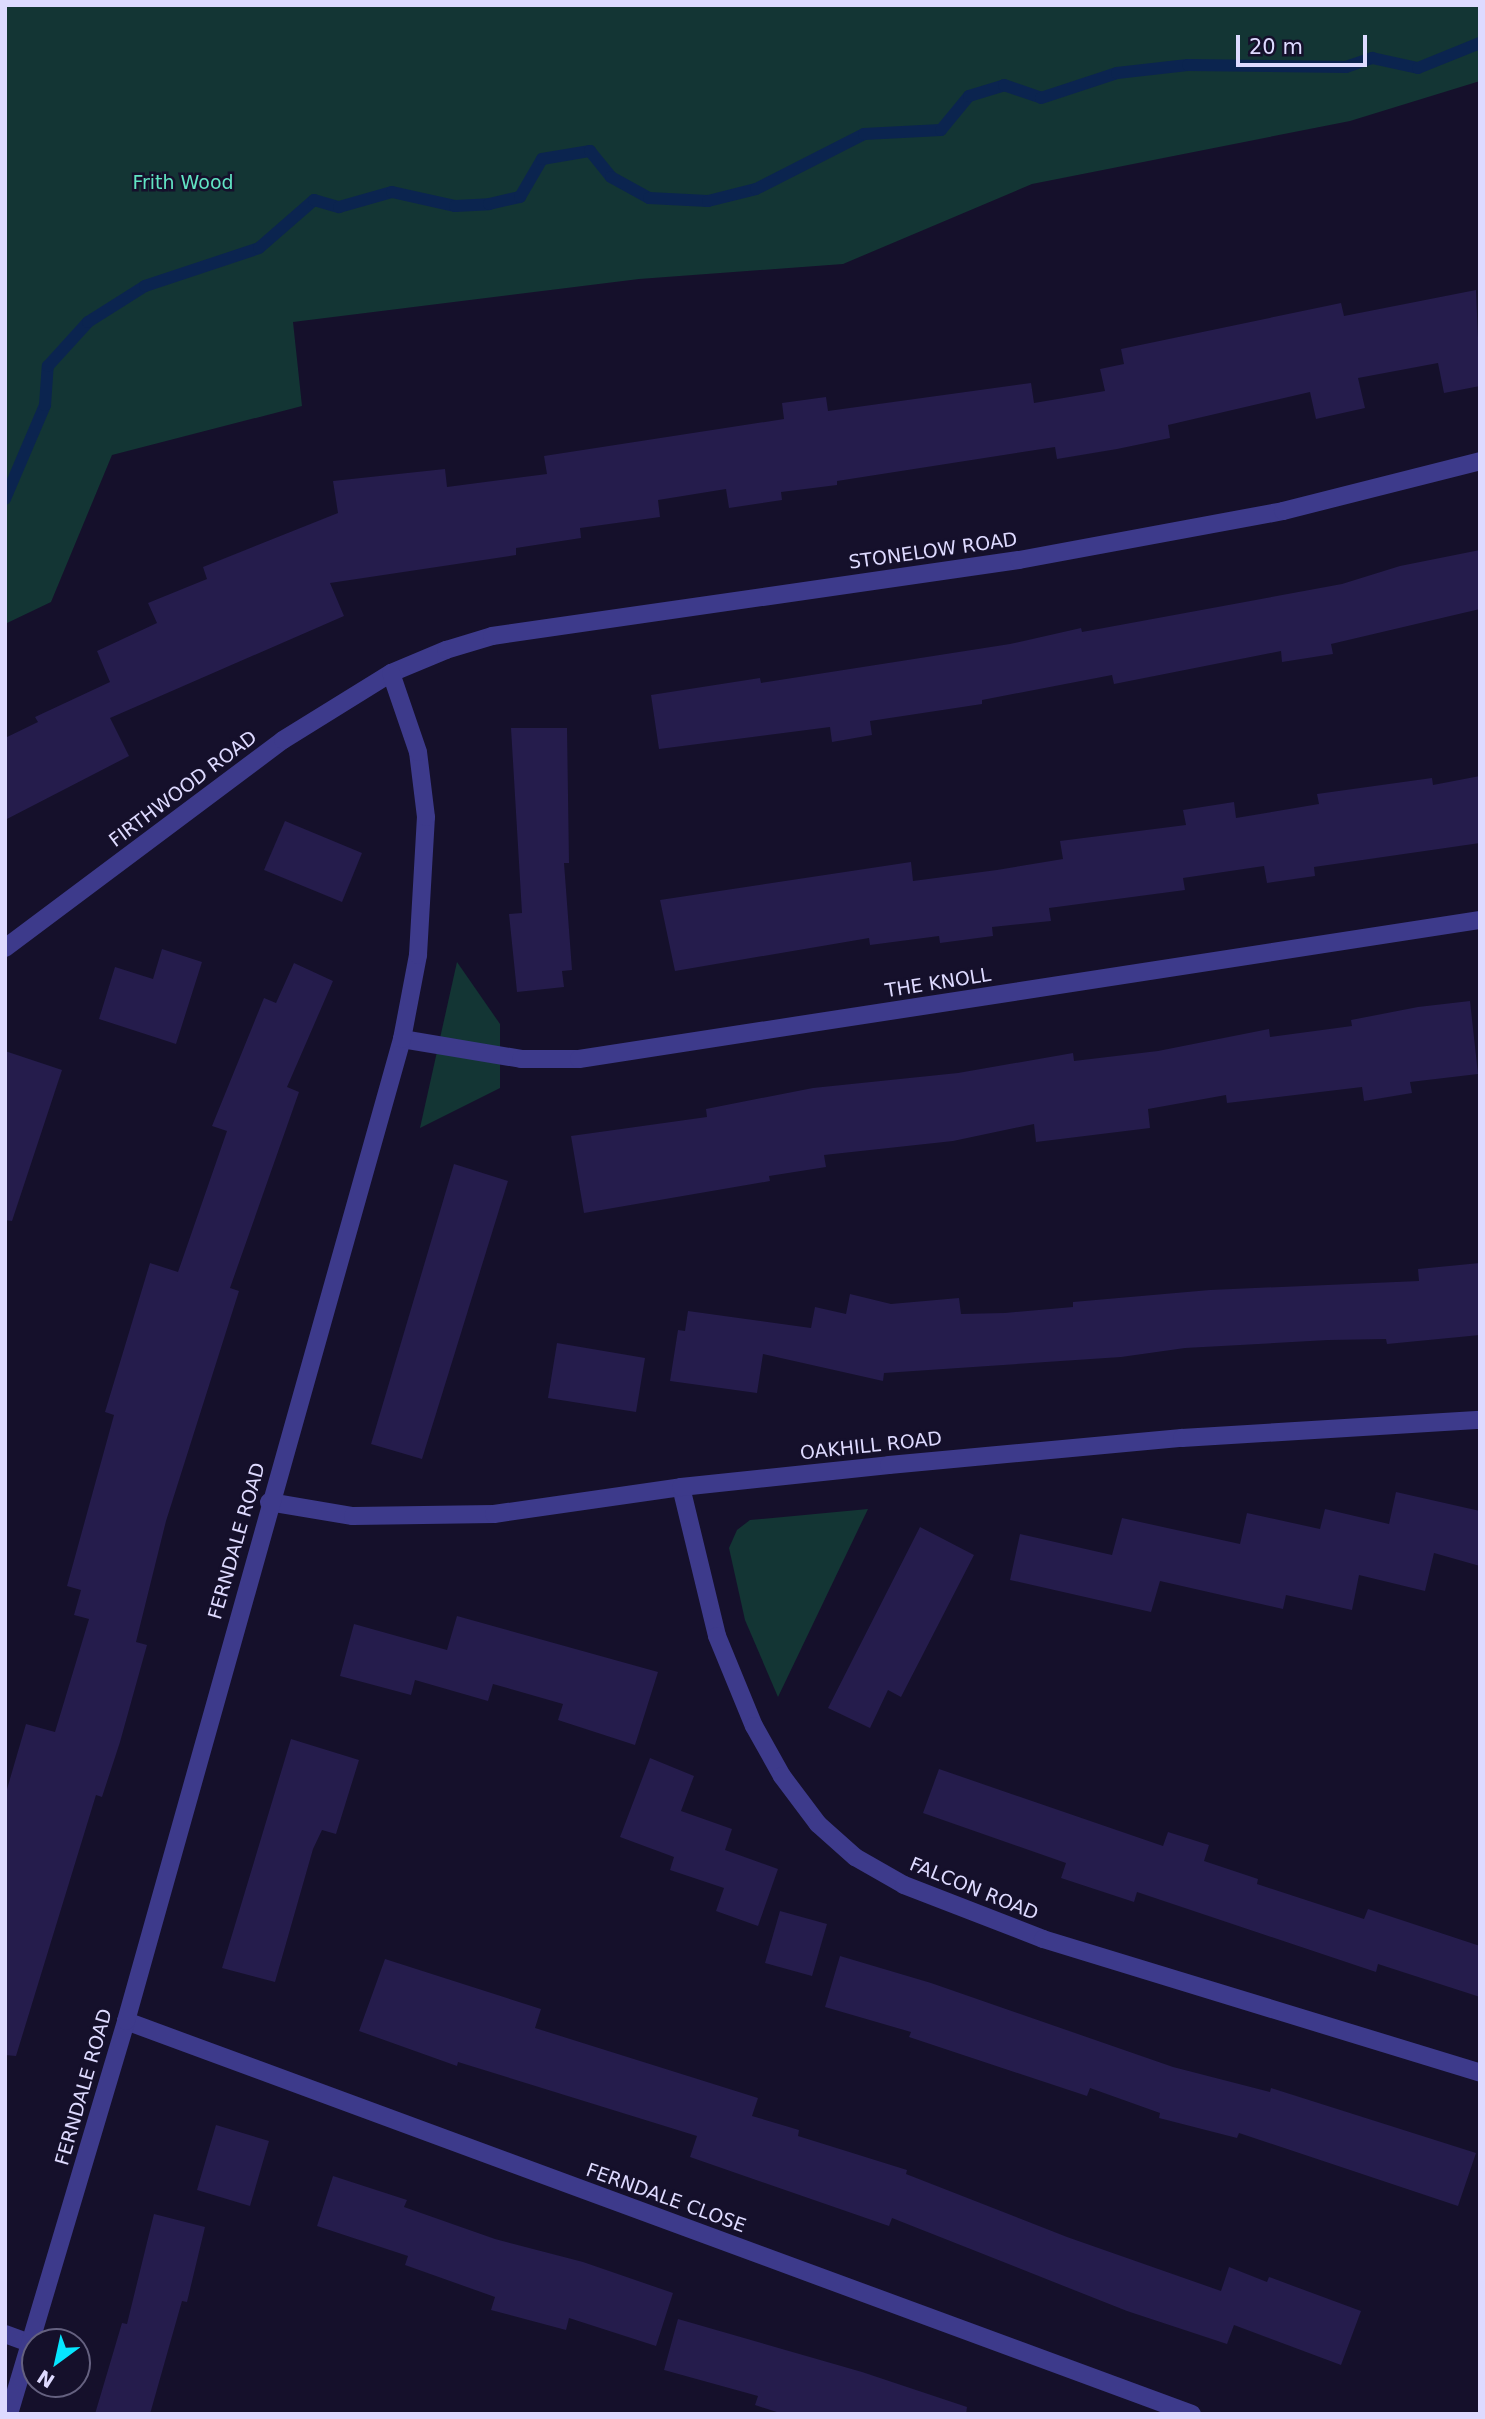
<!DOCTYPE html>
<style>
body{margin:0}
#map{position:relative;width:1485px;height:2419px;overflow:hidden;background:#15102b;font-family:"DejaVu Sans",sans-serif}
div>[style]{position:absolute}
.green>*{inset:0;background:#133534}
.stream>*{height:12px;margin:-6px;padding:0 6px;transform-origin:6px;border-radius:6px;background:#0b244f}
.building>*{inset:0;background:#251c4c}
.street>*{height:18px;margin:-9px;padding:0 9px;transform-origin:9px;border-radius:9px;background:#3d3a8b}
span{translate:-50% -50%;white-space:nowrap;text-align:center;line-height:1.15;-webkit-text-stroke:5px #15102b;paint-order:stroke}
.park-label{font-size:19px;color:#61e4c3}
.street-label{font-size:19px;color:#dedaff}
.frame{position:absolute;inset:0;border:7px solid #dedaff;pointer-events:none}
.north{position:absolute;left:21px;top:2328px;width:70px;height:70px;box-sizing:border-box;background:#15102b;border:2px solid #656180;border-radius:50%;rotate:213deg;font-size:19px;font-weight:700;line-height:28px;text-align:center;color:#dedaff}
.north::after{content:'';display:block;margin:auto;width:24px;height:32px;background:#06e6ff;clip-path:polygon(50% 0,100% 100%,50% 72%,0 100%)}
.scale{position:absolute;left:1236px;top:35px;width:131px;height:32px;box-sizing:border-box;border:4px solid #dedaff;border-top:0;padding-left:9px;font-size:21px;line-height:24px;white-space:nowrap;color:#dedaff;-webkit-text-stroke:5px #15102b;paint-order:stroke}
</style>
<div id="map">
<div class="green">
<i style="clip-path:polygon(5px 5px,1480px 5px,1480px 81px,1350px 121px,1032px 184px,843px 264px,639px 279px,293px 322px,302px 406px,112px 455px,51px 602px,5px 624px)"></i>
<i style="clip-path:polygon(457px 962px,500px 1024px,500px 1088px,420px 1128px)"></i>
<i style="clip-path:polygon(868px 1509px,778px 1697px,745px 1620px,729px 1548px,737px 1530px,750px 1520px)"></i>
</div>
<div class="stream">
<i style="left:5px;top:499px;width:102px;rotate:-66.9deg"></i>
<i style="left:45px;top:405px;width:39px;rotate:-86deg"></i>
<i style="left:48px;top:366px;width:59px;rotate:-47.7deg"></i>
<i style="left:88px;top:322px;width:67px;rotate:-32.3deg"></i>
<i style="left:145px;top:286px;width:120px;rotate:-18.4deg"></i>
<i style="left:259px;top:248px;width:73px;rotate:-41.1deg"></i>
<i style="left:314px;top:200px;width:26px;rotate:16deg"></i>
<i style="left:339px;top:207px;width:55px;rotate:-15.8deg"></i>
<i style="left:392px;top:192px;width:65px;rotate:12.5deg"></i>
<i style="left:455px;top:206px;width:34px;rotate:-3deg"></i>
<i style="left:489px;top:204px;width:32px;rotate:-13deg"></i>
<i style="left:520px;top:197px;width:44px;rotate:-59.9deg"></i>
<i style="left:542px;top:159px;width:49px;rotate:-9.5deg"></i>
<i style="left:590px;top:151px;width:33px;rotate:51deg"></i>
<i style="left:611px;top:177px;width:43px;rotate:28.9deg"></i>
<i style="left:649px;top:198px;width:59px;rotate:2.9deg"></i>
<i style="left:708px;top:201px;width:49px;rotate:-14deg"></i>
<i style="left:756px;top:189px;width:121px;rotate:-27deg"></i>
<i style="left:864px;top:134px;width:77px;rotate:-3deg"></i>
<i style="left:941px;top:130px;width:44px;rotate:-50.5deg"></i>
<i style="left:969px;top:96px;width:37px;rotate:-17deg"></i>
<i style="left:1004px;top:85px;width:39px;rotate:19deg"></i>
<i style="left:1041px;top:98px;width:80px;rotate:-18.2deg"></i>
<i style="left:1117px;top:73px;width:71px;rotate:-6.4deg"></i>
<i style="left:1188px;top:65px;width:158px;rotate:0.7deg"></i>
<i style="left:1346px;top:67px;width:28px;rotate:-19deg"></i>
<i style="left:1372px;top:58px;width:47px;rotate:12.3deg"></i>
<i style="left:1418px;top:68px;width:67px;rotate:-22deg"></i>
</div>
<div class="building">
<i style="clip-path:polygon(1476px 290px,1480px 386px,1444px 393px,1438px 363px,1358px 378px,1365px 408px,1316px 419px,1310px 392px,1168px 425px,1170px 438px,1117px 449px,1057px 459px,1055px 447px,837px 481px,837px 485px,781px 492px,782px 500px,729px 508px,726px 489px,658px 500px,660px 517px,580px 528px,581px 538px,516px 548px,516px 555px,330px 583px,344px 616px,110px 718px,129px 756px,5px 820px,5px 738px,38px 722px,35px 717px,110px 682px,97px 651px,157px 623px,148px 603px,207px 579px,203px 567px,338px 513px,333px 481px,445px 469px,447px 487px,547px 474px,544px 456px,784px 419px,782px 403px,826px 397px,828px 411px,1031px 383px,1034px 403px,1105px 391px,1100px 369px,1124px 364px,1121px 349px,1341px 303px,1344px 316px)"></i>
<i style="clip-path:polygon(1480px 550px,1480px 609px,1331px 644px,1333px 654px,1282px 662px,1281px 651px,1114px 684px,1112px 675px,982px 700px,982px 704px,870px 721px,872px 735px,832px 742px,830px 727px,659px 749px,651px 695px,760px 678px,761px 683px,1010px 644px,1081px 628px,1082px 632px,1342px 584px,1400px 566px)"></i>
<i style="clip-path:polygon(511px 728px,567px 728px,569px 863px,564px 863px,572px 970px,562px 971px,564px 987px,517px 992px,509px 914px,522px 913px)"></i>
<i style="clip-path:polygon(1480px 776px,1480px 843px,1314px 867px,1315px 876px,1267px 883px,1264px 866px,1183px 878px,1185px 890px,1049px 908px,1051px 921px,992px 927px,993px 936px,940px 943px,939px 936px,870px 945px,869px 938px,675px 971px,660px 900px,911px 862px,913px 881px,997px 870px,1063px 859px,1060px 841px,1186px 825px,1183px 810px,1234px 802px,1236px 818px,1319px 804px,1317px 794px,1432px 778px,1433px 785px)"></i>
<i style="clip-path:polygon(285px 821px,362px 853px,342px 902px,264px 870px)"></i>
<i style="clip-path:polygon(162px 949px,202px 962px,176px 1044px,99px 1019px,115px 967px,153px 979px)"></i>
<i style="clip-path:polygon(294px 963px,333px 981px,287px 1087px,299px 1092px,230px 1288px,239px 1291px,166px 1521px,136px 1642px,147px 1645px,120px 1742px,102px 1797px,96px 1795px,16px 2056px,5px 2055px,5px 1796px,26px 1724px,55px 1732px,89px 1619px,74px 1615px,81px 1590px,67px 1586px,114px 1415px,105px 1412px,150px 1263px,178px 1272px,227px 1131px,212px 1126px,264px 998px,276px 1003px)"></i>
<i style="clip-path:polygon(1470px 1001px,1478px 1074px,1410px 1082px,1412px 1093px,1364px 1101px,1362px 1087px,1227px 1103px,1226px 1095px,1148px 1109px,1150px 1128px,1036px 1142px,1034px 1124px,953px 1141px,824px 1155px,826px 1167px,769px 1176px,770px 1181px,584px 1213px,571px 1136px,707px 1117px,706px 1109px,813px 1088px,958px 1073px,1073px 1053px,1074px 1061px,1158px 1051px,1269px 1029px,1270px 1037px,1352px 1026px,1351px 1020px,1418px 1007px)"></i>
<i style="clip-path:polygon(5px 1051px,62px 1070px,12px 1221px,5px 1220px)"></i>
<i style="clip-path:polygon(454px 1164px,508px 1181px,422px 1459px,371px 1444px)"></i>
<i style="clip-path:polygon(1480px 1263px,1480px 1335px,1387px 1344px,1386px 1339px,1328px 1340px,1185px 1348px,1121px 1357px,884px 1373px,883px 1381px,763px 1354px,757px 1393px,670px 1381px,678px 1330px,685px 1331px,688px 1311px,811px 1328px,815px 1307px,846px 1314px,850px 1294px,891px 1304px,959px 1298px,961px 1314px,1005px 1313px,1073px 1307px,1073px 1302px,1210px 1290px,1419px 1281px,1418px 1269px)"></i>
<i style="clip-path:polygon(557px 1343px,645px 1358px,636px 1412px,548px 1398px)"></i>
<i style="clip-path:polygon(1396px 1492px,1480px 1511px,1480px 1566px,1434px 1553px,1425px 1591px,1359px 1575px,1352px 1610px,1286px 1595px,1283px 1609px,1160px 1581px,1151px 1612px,1010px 1580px,1020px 1534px,1112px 1555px,1122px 1518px,1240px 1544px,1247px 1513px,1320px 1529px,1325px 1509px,1389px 1524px)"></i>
<i style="clip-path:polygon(920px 1527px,974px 1555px,901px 1697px,888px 1690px,870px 1728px,828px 1708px)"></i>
<i style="clip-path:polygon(457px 1616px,658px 1672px,635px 1745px,558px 1720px,563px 1704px,493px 1684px,488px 1701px,415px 1680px,411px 1695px,340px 1676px,354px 1624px,447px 1650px)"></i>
<i style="clip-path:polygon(291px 1739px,359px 1760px,336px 1834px,322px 1830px,313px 1849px,275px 1982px,222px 1968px)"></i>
<i style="clip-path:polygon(650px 1758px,694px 1776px,681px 1811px,732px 1829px,725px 1850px,778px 1869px,758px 1926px,716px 1911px,724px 1888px,670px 1870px,674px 1857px,620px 1837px)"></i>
<i style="clip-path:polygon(939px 1769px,1163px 1846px,1168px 1832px,1209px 1845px,1204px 1861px,1258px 1879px,1257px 1884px,1364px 1919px,1368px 1909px,1480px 1946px,1480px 1997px,1378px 1964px,1376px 1972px,1137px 1892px,1134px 1902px,1061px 1878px,1066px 1863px,923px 1813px)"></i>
<i style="clip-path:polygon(780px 1911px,827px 1924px,812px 1976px,765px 1963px)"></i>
<i style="clip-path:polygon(840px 1956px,931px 1983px,1173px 2067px,1270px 2092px,1271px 2088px,1476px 2153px,1458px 2206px,1239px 2133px,1237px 2138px,1159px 2118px,1160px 2113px,1090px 2088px,1087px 2096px,909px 2037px,911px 2032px,825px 2007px)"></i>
<i style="clip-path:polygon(385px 1959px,541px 2009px,535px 2028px,758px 2098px,752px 2116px,799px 2130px,798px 2136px,907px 2170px,906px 2174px,1067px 2237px,1221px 2291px,1229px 2267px,1267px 2282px,1269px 2277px,1361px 2311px,1341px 2365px,1234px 2325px,1227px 2344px,1127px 2311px,892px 2218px,889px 2226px,690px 2157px,697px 2136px,458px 2062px,457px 2066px,359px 2031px)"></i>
<i style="clip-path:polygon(216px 2125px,269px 2141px,250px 2206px,197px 2190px)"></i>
<i style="clip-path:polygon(333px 2176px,407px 2200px,404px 2207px,495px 2239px,583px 2262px,673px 2293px,656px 2346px,569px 2318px,566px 2330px,491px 2310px,495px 2297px,405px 2265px,408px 2256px,317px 2226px)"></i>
<i style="clip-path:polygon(154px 2214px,205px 2227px,187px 2302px,182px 2301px,150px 2414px,95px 2414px,122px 2323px,127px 2324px)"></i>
<i style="clip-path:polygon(678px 2319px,862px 2372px,967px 2407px,966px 2414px,783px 2414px,755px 2405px,758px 2396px,664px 2370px)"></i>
</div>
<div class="street">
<i style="left:5px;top:948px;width:347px;rotate:-36.8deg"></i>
<i style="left:283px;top:740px;width:127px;rotate:-31.8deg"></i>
<i style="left:391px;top:673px;width:60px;rotate:-22.7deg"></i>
<i style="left:446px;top:650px;width:48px;rotate:-16.9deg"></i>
<i style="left:492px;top:636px;width:532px;rotate:-8.21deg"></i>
<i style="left:1019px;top:560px;width:269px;rotate:-10.5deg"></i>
<i style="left:1283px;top:511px;width:203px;rotate:-14.2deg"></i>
<i style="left:402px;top:1039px;width:121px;rotate:9.5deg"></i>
<i style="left:521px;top:1059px;width:58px"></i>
<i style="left:579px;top:1059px;width:912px;rotate:-8.77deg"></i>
<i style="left:681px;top:1487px;width:153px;rotate:76.4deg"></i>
<i style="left:717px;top:1636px;width:97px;rotate:67.7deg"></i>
<i style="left:754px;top:1726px;width:57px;rotate:60.8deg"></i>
<i style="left:782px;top:1776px;width:60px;rotate:53.1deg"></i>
<i style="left:818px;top:1824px;width:50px;rotate:41.7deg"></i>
<i style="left:855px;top:1857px;width:56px;rotate:29.7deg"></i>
<i style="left:904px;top:1885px;width:149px;rotate:21.2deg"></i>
<i style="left:1043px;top:1939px;width:457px;rotate:17deg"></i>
<i style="left:269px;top:1502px;width:85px;rotate:9.5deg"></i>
<i style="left:353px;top:1516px;width:141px;rotate:-0.8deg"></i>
<i style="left:494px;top:1514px;width:189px;rotate:-8.2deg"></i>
<i style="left:681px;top:1487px;width:209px;rotate:-6deg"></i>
<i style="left:889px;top:1465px;width:294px;rotate:-5.3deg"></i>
<i style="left:1182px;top:1438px;width:299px;rotate:-3.5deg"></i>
<i style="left:126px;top:2021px;width:1136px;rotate:20.24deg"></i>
<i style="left:5px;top:2334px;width:29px;rotate:20deg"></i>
<i style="left:9px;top:2414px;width:410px;rotate:-73.4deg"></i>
<i style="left:126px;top:2021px;width:1020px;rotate:-74.3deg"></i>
<i style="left:402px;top:1039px;width:86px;rotate:-79.2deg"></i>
<i style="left:418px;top:955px;width:138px;rotate:-86.7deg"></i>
<i style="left:426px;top:817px;width:65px;rotate:-97deg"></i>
<i style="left:418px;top:752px;width:83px;rotate:-108.9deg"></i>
</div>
<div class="park-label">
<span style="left:183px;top:183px">Frith Wood</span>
</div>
<div class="street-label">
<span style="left:933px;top:551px;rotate:-8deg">STONELOW ROAD</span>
<span style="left:183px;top:789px;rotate:-37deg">FIRTHWOOD ROAD</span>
<span style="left:938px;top:983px;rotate:-9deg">THE KNOLL</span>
<span style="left:871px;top:1446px;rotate:-6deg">OAKHILL ROAD</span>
<span style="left:237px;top:1541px;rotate:-74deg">FERNDALE ROAD</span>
<span style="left:974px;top:1889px;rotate:22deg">FALCON ROAD</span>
<span style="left:84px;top:2087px;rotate:-74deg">FERNDALE ROAD</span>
<span style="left:666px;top:2198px;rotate:20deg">FERNDALE CLOSE</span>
</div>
<div class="frame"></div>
<div class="north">N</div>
<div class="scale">20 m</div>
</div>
